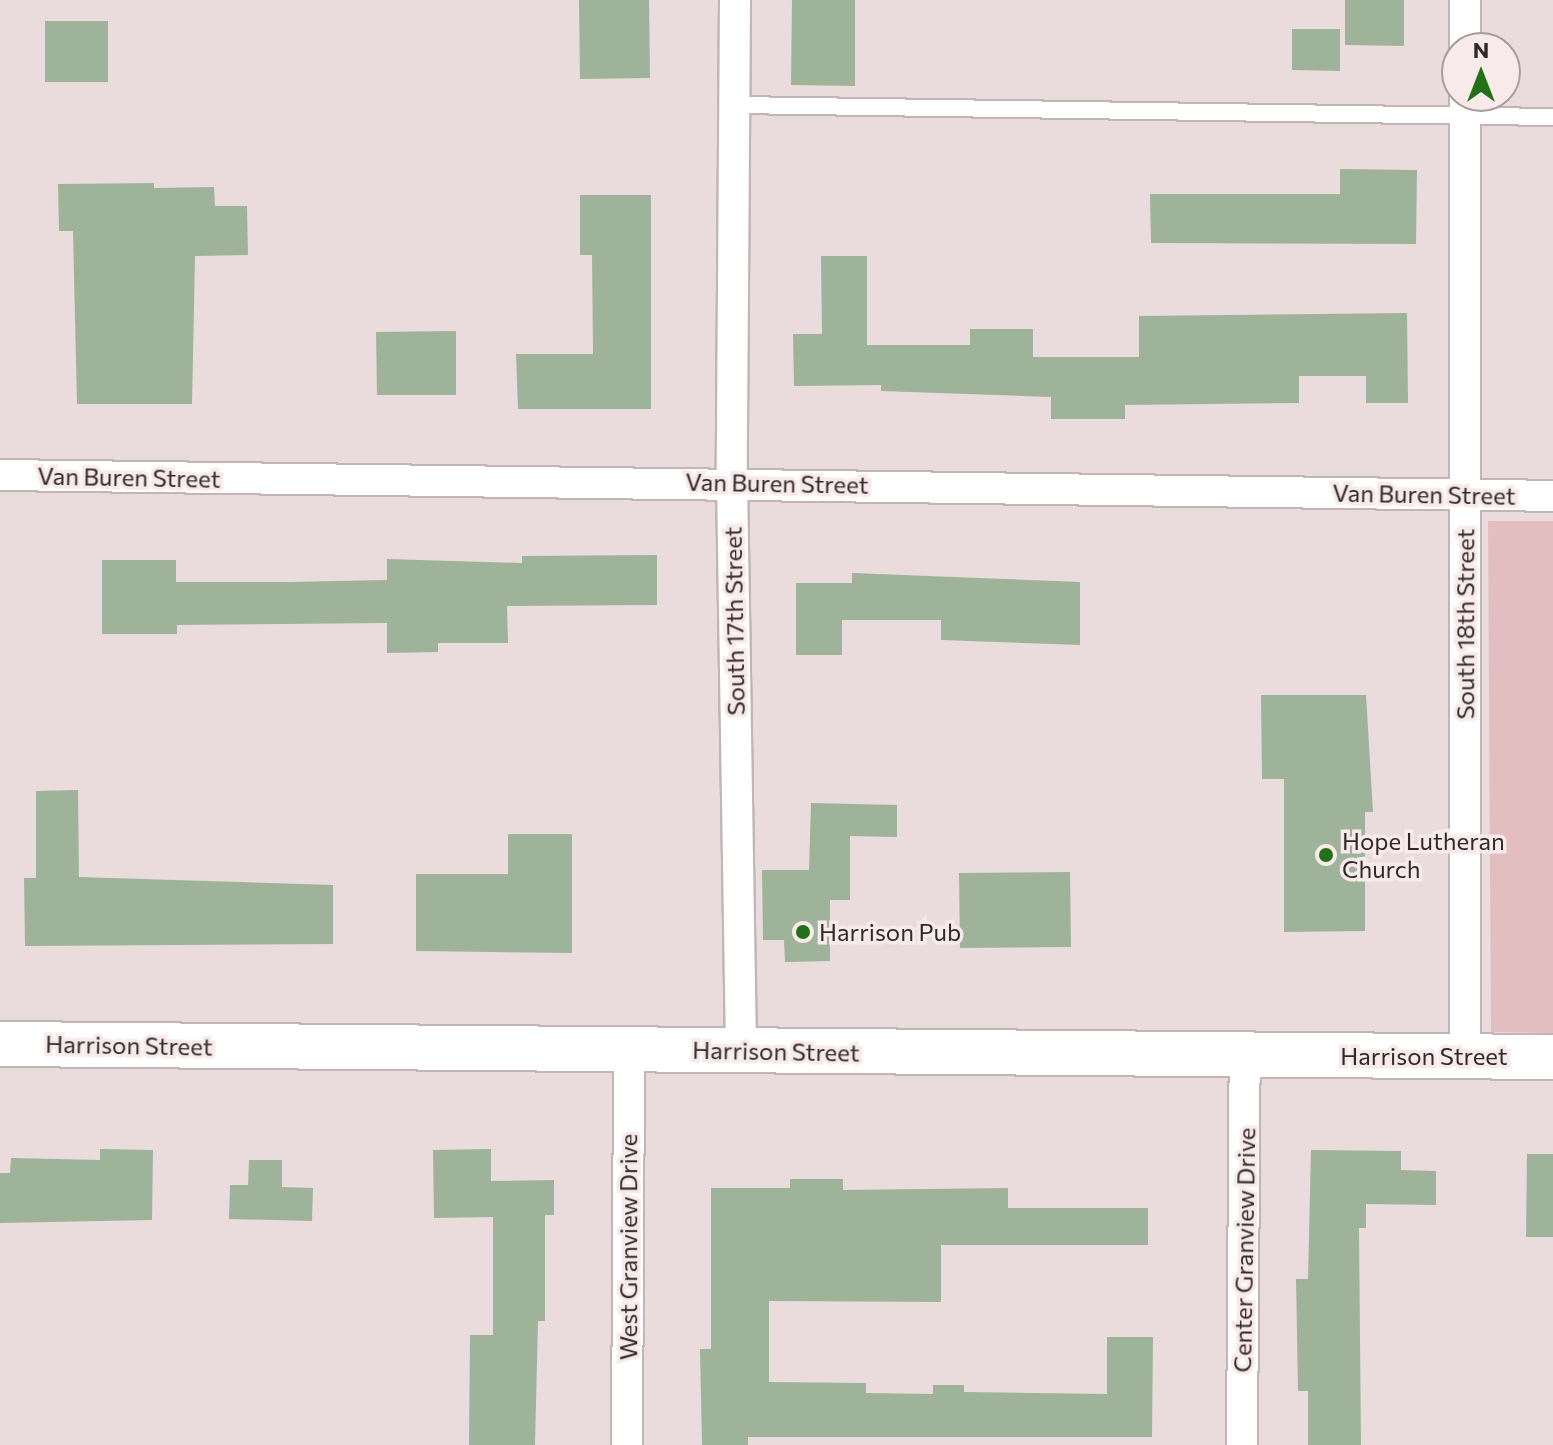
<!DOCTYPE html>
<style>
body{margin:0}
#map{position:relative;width:1553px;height:1445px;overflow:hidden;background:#eadcdd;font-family:Commissioner,sans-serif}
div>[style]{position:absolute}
.green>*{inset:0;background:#e2bec1}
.building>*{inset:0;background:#9eb39a}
.roads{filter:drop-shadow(2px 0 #c3b5b6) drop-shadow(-2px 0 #c3b5b6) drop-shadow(0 2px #c3b5b6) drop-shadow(0 -2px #c3b5b6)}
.lane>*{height:16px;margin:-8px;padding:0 8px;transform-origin:8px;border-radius:8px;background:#fff}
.street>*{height:30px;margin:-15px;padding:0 15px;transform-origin:15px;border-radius:15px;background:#fff}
.secondary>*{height:44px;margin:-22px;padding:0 22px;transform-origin:22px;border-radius:22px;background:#fff}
.dots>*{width:22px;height:22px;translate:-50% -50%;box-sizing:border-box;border:4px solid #f8e9ea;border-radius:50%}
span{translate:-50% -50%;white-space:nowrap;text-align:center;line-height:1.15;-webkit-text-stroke:7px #f8e9ea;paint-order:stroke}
.street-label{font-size:24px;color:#2f292a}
.poi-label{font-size:24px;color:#2f292a}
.left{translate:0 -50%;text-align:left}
.north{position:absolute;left:1441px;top:32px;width:80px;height:80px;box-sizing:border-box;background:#f8e9ea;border:2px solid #a89c9d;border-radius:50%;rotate:0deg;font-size:22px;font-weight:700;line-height:32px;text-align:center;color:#2f292a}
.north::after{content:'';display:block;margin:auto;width:28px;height:36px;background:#237016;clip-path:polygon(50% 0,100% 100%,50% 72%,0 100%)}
</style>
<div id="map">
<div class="green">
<i style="clip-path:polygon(1488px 521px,1553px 521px,1553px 1033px,1491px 1032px)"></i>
</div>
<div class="building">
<i style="clip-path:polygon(579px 0,649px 0,650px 78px,580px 79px)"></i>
<i style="clip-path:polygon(792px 0,855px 0,855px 86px,791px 85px)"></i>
<i style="clip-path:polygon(1345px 0,1404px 0,1404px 46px,1345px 45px)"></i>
<i style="clip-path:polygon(45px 21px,108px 21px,108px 82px,45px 82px)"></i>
<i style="clip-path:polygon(1292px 29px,1340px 29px,1340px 71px,1292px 70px)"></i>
<i style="clip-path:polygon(1340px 169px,1417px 170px,1416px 244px,1151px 243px,1150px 194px,1340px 194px)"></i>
<i style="clip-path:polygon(154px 183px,154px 188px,214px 187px,215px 206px,247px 206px,248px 255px,195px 256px,192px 404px,77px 404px,73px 231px,59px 231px,58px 184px)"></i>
<i style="clip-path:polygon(580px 195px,651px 195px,651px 409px,518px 409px,516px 354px,593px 354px,592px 255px,580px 255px)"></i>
<i style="clip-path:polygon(821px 256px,867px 256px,867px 345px,970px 345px,970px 329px,1033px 329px,1033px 357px,1139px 357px,1139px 316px,1407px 313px,1408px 403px,1366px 403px,1366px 376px,1299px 376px,1299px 403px,1125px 405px,1125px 419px,1051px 419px,1051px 397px,881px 391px,881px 385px,794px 386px,793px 334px,822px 334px)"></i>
<i style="clip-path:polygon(456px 331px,456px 395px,377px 395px,376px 332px)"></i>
<i style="clip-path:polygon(657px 555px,657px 605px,507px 606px,508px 643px,438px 643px,438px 652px,387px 653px,387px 623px,177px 625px,177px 634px,102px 634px,102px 560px,176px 560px,176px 582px,289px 582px,387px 580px,387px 559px,522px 563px,522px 556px)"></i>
<i style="clip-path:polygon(852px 573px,1080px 582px,1080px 645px,941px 640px,941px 620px,842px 620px,842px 655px,796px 655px,796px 583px,852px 583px)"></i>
<i style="clip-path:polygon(1261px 695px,1366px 695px,1373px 812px,1365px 812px,1365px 931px,1284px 932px,1284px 779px,1262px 779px)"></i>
<i style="clip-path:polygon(78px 790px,79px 877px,333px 885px,333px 944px,25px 946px,24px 878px,36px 878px,36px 791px)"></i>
<i style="clip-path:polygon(811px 803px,897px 805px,897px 837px,850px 836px,850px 900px,830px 900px,830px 961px,785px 962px,784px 940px,763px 940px,762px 870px,809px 870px)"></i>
<i style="clip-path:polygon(508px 834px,572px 834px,572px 953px,416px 951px,416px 874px,508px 874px)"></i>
<i style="clip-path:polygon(1070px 872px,1071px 947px,960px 948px,959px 873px)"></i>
<i style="clip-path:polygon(100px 1149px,153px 1150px,152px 1220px,0 1223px,0 1173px,10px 1173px,11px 1158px,100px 1160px)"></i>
<i style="clip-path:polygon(491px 1149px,491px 1181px,554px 1180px,554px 1215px,545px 1215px,545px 1321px,538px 1321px,535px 1445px,469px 1445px,470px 1335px,493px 1335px,493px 1217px,434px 1218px,433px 1150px)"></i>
<i style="clip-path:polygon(1311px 1150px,1401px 1151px,1401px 1170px,1436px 1171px,1436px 1205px,1366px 1204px,1366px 1228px,1359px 1228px,1361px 1445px,1308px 1445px,1308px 1391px,1298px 1391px,1296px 1279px,1308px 1279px)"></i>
<i style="clip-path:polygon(1527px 1154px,1553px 1154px,1553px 1237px,1526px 1237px)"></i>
<i style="clip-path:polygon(249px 1160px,282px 1160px,282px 1187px,313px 1188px,312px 1221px,229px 1219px,230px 1185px,248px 1185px)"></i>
<i style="clip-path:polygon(790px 1179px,843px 1179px,843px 1190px,1008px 1188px,1008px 1208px,1148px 1208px,1148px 1245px,941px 1245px,941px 1302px,769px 1301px,769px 1382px,866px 1383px,866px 1393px,933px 1394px,933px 1385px,964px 1385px,964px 1392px,1107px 1394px,1107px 1337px,1153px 1337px,1152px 1437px,748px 1437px,748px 1445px,702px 1445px,700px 1349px,711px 1349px,711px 1188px,790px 1188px)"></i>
</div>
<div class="roads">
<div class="lane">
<i style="left:734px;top:105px;width:819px;rotate:0.84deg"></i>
</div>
<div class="street">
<i style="left:735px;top:0;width:482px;rotate:90.4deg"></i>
<i style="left:732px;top:482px;width:568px;rotate:89.09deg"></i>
<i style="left:1465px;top:0;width:48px;rotate:90deg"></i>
<i style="left:1465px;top:96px;width:960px;rotate:90deg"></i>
<i style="left:0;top:475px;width:1553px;rotate:0.77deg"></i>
<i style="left:627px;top:1445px;width:396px;rotate:-89.7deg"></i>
<i style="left:1242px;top:1445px;width:390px;rotate:-89.6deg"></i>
</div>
<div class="secondary">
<i style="left:0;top:1044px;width:1553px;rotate:0.48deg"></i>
</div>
</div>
<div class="dots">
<i style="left:1326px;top:855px;background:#237016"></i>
<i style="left:803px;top:932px;background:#237016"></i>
</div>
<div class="street-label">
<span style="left:129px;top:477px;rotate:1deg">Van Buren Street</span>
<span style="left:777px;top:483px;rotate:1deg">Van Buren Street</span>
<span style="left:1424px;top:494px;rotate:1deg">Van Buren Street</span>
<span style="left:734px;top:621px;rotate:-91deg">South 17th Street</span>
<span style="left:1465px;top:624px;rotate:-90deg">South 18th Street</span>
<span style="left:129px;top:1045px;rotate:1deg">Harrison Street</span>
<span style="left:776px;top:1051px;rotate:1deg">Harrison Street</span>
<span style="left:1424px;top:1056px">Harrison Street</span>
<span style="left:628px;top:1247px;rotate:-90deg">West Granview Drive</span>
<span style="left:1244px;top:1250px;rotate:-89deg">Center Granview Drive</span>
</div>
<div class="poi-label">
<span class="left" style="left:1342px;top:855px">Hope Lutheran<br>Church</span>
<span class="left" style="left:819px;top:932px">Harrison Pub</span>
</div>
<div class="north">N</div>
</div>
